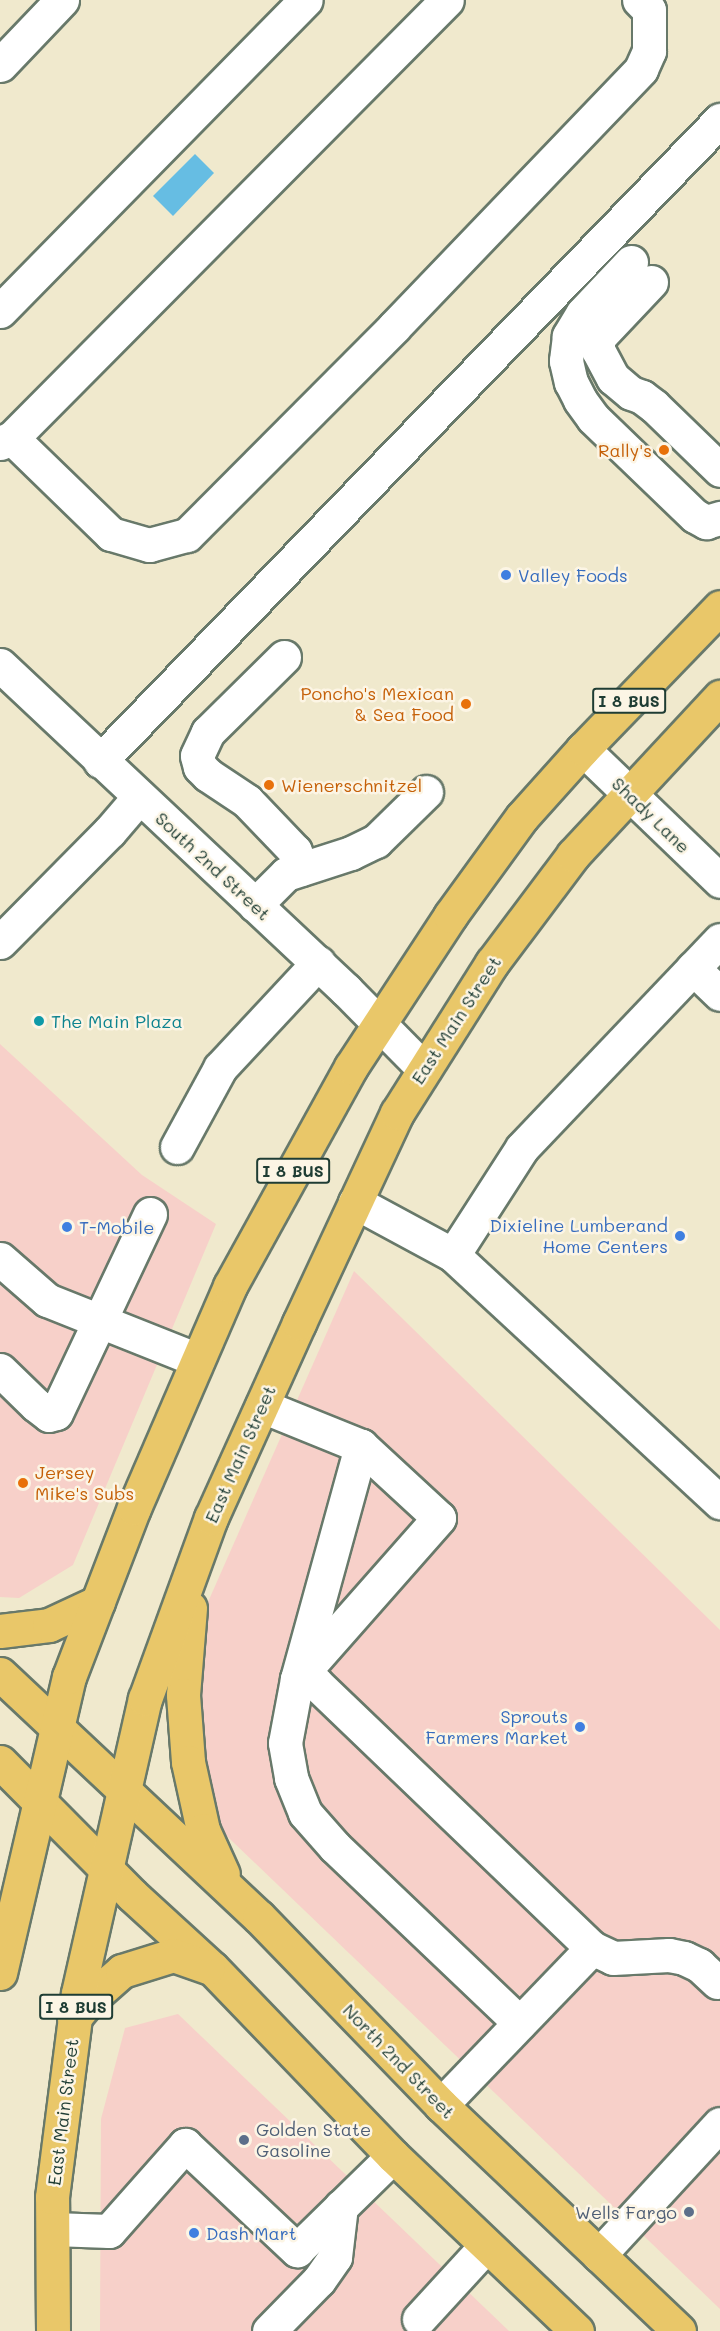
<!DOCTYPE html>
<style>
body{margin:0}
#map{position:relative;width:720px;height:2331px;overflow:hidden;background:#f0e9cd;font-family:Mali,sans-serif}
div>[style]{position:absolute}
.built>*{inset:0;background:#f7d0c9}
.water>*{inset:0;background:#66bde3}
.roads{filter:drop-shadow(2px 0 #68796a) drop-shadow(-2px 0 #68796a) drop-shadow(0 2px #68796a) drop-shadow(0 -2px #68796a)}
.minor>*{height:33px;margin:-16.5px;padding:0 16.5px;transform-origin:16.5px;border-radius:16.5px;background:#fff}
.major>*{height:33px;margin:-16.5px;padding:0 16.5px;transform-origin:16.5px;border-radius:16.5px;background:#e9c769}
.dots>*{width:16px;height:16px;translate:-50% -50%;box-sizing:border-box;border:3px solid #fcf5e5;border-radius:50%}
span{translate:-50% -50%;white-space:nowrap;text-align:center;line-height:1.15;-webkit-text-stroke:5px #fcf5e5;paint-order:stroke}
.shield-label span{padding:2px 4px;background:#fcf5e5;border:2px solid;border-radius:4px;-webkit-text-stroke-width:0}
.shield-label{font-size:16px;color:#1f3d34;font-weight:700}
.food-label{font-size:18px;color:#c56008}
.right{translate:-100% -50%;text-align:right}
.left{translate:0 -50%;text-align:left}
.shop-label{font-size:18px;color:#366cbe}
.street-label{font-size:18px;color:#1f3d34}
.culture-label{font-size:18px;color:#0d838f}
.service-label{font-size:18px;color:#4e5e75}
</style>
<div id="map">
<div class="built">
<i style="clip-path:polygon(0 1044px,142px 1175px,216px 1224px,73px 1565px,19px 1598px,0 1597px)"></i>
<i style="clip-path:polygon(354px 1271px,720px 1630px,720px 2309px,182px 1793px,178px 1670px)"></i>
<i style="clip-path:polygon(178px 2014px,509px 2331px,100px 2331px,101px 2119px,125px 2028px)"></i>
</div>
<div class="water">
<i style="clip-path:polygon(195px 154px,214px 173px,173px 216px,153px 196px)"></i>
</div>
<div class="roads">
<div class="minor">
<i style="left:0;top:65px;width:90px;rotate:-46.4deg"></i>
<i style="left:631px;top:262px;width:71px;rotate:133.3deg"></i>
<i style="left:582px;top:314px;width:26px;rotate:121deg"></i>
<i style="left:569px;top:336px;width:25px;rotate:97deg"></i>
<i style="left:566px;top:361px;width:22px;rotate:77deg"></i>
<i style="left:571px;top:382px;width:20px;rotate:63deg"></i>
<i style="left:580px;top:400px;width:22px;rotate:54deg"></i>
<i style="left:593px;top:418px;width:141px;rotate:43.9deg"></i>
<i style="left:695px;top:516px;width:13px;rotate:29deg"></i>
<i style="left:706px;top:522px;width:15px;rotate:-16deg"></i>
<i style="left:651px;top:282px;width:77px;rotate:133.4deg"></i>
<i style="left:598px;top:338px;width:12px;rotate:90deg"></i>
<i style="left:598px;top:350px;width:32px;rotate:62deg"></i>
<i style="left:613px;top:378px;width:23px;rotate:40deg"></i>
<i style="left:631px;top:393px;width:12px;rotate:20deg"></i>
<i style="left:642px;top:397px;width:15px;rotate:37deg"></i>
<i style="left:654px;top:406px;width:92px;rotate:44.1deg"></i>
<i style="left:0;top:311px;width:436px;rotate:-45.5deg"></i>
<i style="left:12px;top:438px;width:617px;rotate:-45.2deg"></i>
<i style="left:0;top:443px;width:13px;rotate:-23deg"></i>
<i style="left:12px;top:438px;width:138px;rotate:44.1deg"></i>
<i style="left:111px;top:534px;width:40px;rotate:16deg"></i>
<i style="left:149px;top:545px;width:39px;rotate:-15deg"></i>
<i style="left:187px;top:535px;width:293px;rotate:-45.1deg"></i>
<i style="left:394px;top:327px;width:357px;rotate:-46.2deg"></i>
<i style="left:641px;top:69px;width:20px;rotate:-66deg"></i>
<i style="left:649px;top:51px;width:41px;rotate:-90deg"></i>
<i style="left:649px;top:10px;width:14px;rotate:-135deg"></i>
<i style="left:284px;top:657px;width:107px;rotate:135.4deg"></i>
<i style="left:208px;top:732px;width:26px;rotate:115deg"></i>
<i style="left:197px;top:756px;width:11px;rotate:75deg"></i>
<i style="left:200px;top:767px;width:11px;rotate:45deg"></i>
<i style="left:208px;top:775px;width:47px;rotate:33.7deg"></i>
<i style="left:247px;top:801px;width:69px;rotate:46.2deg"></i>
<i style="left:295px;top:851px;width:19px;rotate:72deg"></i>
<i style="left:0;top:665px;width:475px;rotate:43.2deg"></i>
<i style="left:346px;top:990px;width:111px;rotate:45.4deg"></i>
<i style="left:583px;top:749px;width:190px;rotate:43.9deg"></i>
<i style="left:100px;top:761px;width:892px;rotate:-45.95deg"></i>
<i style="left:255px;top:905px;width:44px;rotate:-45deg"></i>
<i style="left:286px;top:874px;width:68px;rotate:-17.9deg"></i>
<i style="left:351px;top:853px;width:28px;rotate:-26deg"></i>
<i style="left:376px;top:841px;width:70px;rotate:-44.4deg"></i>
<i style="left:0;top:942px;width:156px;rotate:-45.3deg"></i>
<i style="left:110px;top:831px;width:45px;rotate:-49.5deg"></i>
<i style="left:693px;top:968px;width:37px;rotate:44deg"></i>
<i style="left:177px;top:1147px;width:90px;rotate:-61.4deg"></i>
<i style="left:220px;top:1068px;width:144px;rotate:-47deg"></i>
<i style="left:355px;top:1202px;width:111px;rotate:28.4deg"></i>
<i style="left:453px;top:1255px;width:127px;rotate:-57.2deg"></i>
<i style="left:522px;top:1148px;width:287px;rotate:-46.4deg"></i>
<i style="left:453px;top:1255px;width:364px;rotate:42.8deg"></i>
<i style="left:0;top:1259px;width:62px;rotate:41.1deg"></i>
<i style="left:47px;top:1300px;width:162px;rotate:21.7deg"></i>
<i style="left:0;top:1370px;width:50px;rotate:44.2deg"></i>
<i style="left:36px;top:1405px;width:16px;rotate:38deg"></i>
<i style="left:49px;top:1415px;width:7px;rotate:-16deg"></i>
<i style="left:56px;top:1413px;width:220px;rotate:-64.7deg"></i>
<i style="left:262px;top:1406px;width:107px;rotate:22deg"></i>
<i style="left:361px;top:1446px;width:106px;rotate:42.7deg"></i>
<i style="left:439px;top:1518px;width:215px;rotate:131.4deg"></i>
<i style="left:297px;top:1679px;width:242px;rotate:-74.6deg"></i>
<i style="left:592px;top:1948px;width:23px;rotate:25deg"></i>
<i style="left:613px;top:1958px;width:56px;rotate:-3.1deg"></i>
<i style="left:669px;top:1955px;width:15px;rotate:11deg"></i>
<i style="left:684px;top:1958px;width:17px;rotate:25deg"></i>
<i style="left:699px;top:1965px;width:25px;rotate:43deg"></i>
<i style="left:441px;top:2105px;width:218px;rotate:-46.1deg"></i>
<i style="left:592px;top:1948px;width:383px;rotate:-136.2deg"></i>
<i style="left:316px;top:1683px;width:19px;rotate:-168deg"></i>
<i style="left:297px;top:1679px;width:65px;rotate:100.6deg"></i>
<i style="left:285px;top:1743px;width:36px;rotate:80deg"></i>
<i style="left:291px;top:1778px;width:38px;rotate:68deg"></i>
<i style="left:305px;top:1813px;width:45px;rotate:48.6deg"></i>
<i style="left:335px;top:1847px;width:255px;rotate:43.6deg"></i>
<i style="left:53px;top:2229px;width:56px;rotate:2deg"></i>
<i style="left:109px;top:2231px;width:115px;rotate:-48.5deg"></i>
<i style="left:185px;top:2145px;width:154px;rotate:43.2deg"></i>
<i style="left:297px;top:2250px;width:134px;rotate:-44.4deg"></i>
<i style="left:599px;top:2255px;width:178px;rotate:-47.3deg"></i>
<i style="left:419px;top:2319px;width:99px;rotate:-47.5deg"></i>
<i style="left:269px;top:2331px;width:71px;rotate:-45.6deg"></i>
<i style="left:319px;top:2280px;width:28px;rotate:-55deg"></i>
<i style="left:335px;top:2257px;width:51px;rotate:-83.3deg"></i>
</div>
<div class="major">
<i style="left:190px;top:1608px;width:87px;rotate:94.6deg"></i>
<i style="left:183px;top:1695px;width:67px;rotate:85.7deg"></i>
<i style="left:188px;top:1762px;width:70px;rotate:77.6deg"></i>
<i style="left:203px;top:1830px;width:48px;rotate:65.6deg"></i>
<i style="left:0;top:1631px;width:49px;rotate:-7deg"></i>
<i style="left:49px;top:1625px;width:54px;rotate:-25.1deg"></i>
<i style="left:0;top:1674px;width:355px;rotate:43.2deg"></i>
<i style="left:259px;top:1917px;width:262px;rotate:45.9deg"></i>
<i style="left:441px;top:2105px;width:328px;rotate:43.5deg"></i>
<i style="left:0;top:1762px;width:187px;rotate:45.2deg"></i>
<i style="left:132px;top:1895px;width:108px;rotate:42.4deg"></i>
<i style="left:212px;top:1968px;width:261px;rotate:46.1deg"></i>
<i style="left:393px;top:2156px;width:254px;rotate:43.6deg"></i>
<i style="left:0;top:1973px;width:304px;rotate:-76.9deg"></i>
<i style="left:69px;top:1677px;width:181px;rotate:-69deg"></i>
<i style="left:134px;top:1508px;width:242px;rotate:-66.6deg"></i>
<i style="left:230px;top:1286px;width:250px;rotate:-61.1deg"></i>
<i style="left:351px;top:1067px;width:181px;rotate:-56.7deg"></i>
<i style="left:450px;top:916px;width:122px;rotate:-54deg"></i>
<i style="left:522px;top:817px;width:91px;rotate:-48.1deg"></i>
<i style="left:583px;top:749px;width:197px;rotate:-46deg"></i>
<i style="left:74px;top:2018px;width:23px;rotate:-50deg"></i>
<i style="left:89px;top:2000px;width:44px;rotate:-41.3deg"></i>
<i style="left:122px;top:1971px;width:53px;rotate:-17.4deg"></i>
<i style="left:173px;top:1955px;width:37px;rotate:19deg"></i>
<i style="left:53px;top:2331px;width:134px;rotate:-90.4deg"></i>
<i style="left:52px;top:2197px;width:206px;rotate:-82.7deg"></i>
<i style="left:78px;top:1993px;width:302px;rotate:-77.2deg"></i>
<i style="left:145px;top:1699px;width:193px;rotate:-70deg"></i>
<i style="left:211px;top:1518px;width:214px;rotate:-65.7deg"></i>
<i style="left:299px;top:1323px;width:232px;rotate:-65deg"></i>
<i style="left:397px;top:1113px;width:178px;rotate:-57.7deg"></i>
<i style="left:492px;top:963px;width:135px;rotate:-53.1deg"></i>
<i style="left:573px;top:855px;width:216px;rotate:-47.1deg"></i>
</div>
</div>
<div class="dots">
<i style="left:664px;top:450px;background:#e8710a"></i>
<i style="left:506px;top:575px;background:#3f7fe0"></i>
<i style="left:466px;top:704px;background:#e8710a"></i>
<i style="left:269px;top:785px;background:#e8710a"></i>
<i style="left:39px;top:1021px;background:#0f9aa8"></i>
<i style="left:67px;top:1227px;background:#3f7fe0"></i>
<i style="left:680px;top:1236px;background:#3f7fe0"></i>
<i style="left:23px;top:1483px;background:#e8710a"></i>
<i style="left:580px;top:1727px;background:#3f7fe0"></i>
<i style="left:244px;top:2140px;background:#5c6f8a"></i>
<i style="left:689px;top:2212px;background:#5c6f8a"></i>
<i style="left:194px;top:2233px;background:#3f7fe0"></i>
</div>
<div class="shield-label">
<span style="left:629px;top:701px">I 8 BUS</span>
<span style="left:293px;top:1171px">I 8 BUS</span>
<span style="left:76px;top:2007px">I 8 BUS</span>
</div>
<div class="food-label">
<span class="right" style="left:652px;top:450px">Rally's</span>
<span class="right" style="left:454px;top:704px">Poncho's Mexican<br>&amp; Sea Food</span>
<span class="left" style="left:281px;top:785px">Wienerschnitzel</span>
<span class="left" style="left:35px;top:1483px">Jersey<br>Mike's Subs</span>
</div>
<div class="shop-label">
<span class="left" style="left:518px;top:575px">Valley Foods</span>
<span class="right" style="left:668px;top:1236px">Dixieline Lumberand<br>Home Centers</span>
<span class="left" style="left:79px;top:1227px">T-Mobile</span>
<span class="right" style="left:568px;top:1727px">Sprouts<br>Farmers Market</span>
<span class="left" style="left:206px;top:2233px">Dash Mart</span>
</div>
<div class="street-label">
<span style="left:651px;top:815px;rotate:44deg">Shady Lane</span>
<span style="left:213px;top:866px;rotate:43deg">South 2nd Street</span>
<span style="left:456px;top:1020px;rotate:-57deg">East Main Street</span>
<span style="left:240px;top:1454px;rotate:-66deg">East Main Street</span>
<span style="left:399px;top:2061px;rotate:46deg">North 2nd Street</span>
<span style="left:63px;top:2112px;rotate:-83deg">East Main Street</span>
</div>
<div class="culture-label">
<span class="left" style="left:51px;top:1021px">The Main Plaza</span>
</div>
<div class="service-label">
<span class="left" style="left:256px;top:2140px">Golden State<br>Gasoline</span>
<span class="right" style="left:677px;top:2212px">Wells Fargo</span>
</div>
</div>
